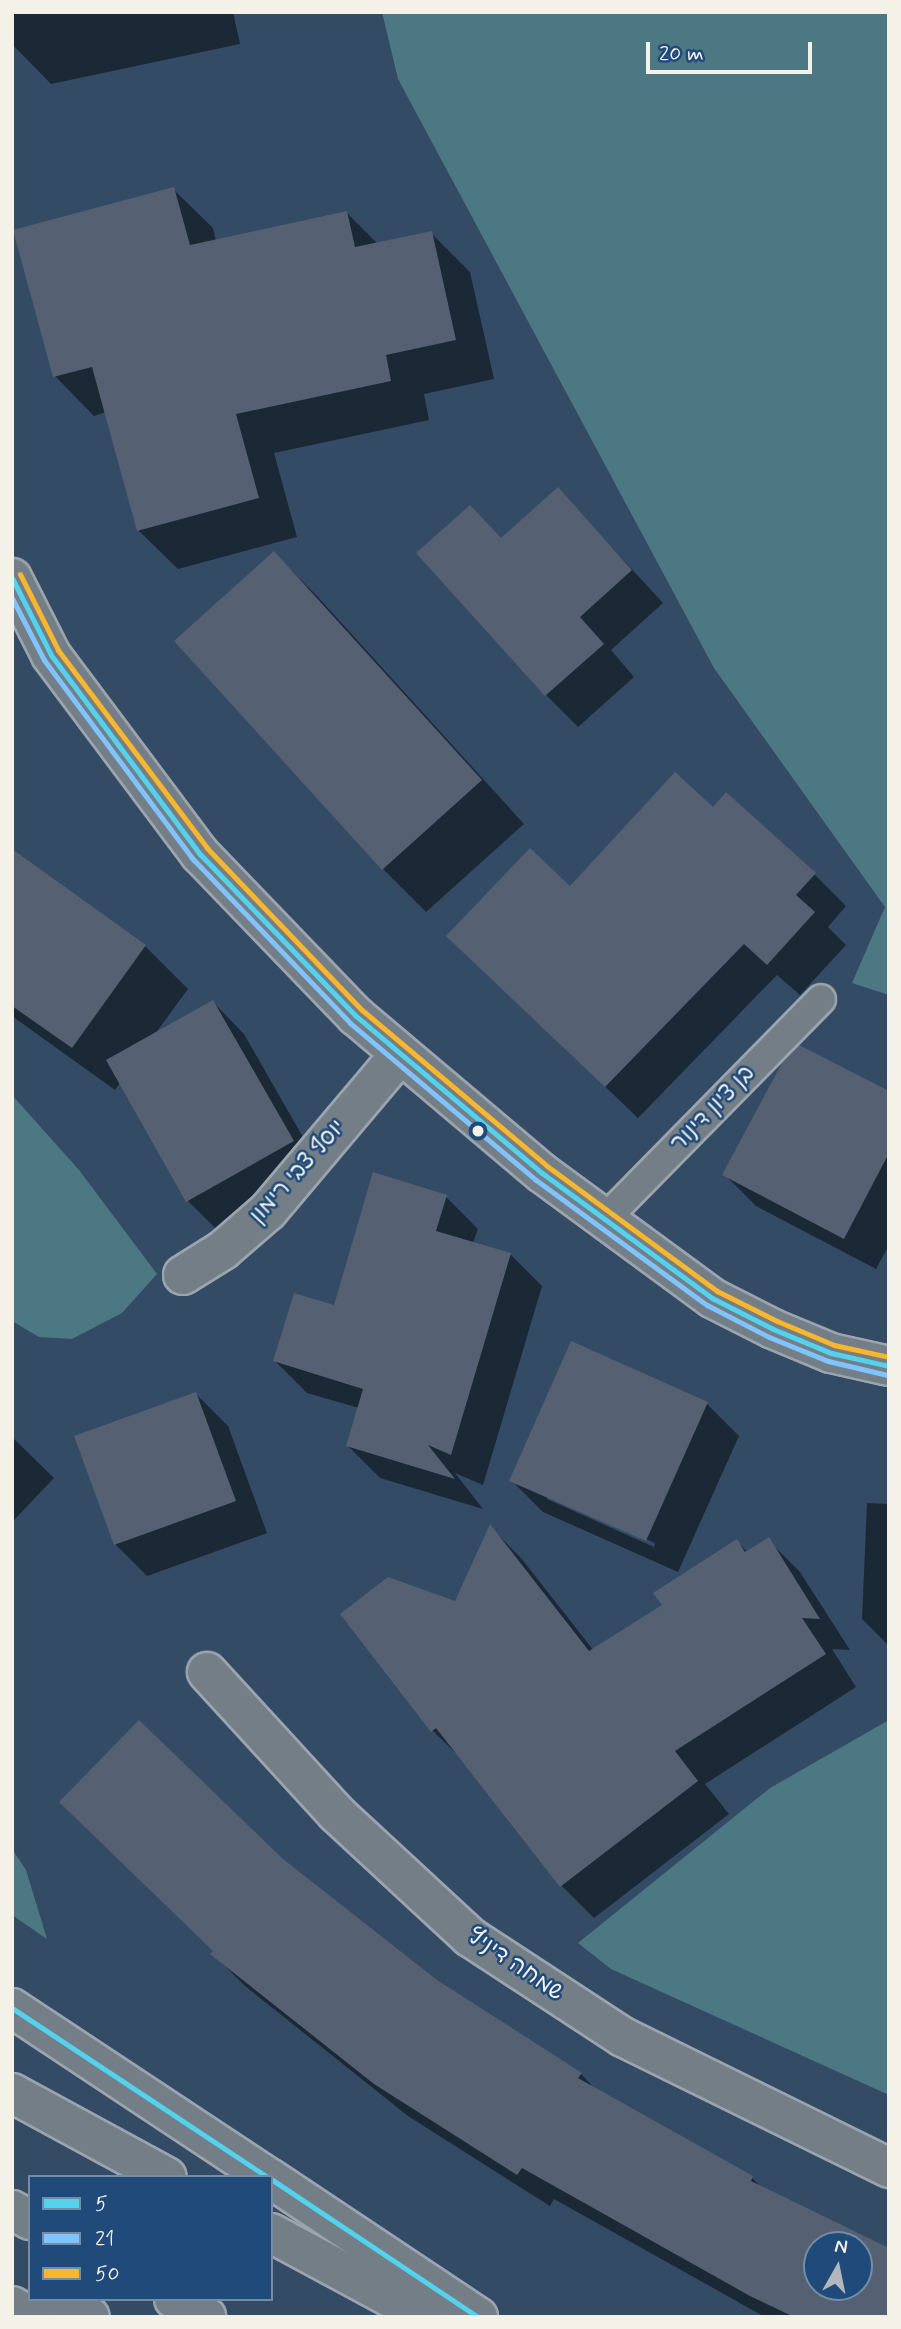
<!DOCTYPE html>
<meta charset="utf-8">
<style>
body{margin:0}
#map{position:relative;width:901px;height:2329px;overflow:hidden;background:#344b65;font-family:Mynerve,"Playpen Sans Hebrew",sans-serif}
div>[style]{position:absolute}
.green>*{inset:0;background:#4c7884}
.shadow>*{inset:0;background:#0007}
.building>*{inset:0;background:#556172}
.roads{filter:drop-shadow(2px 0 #9ba5af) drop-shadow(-2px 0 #9ba5af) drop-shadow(0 2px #9ba5af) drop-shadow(0 -2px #9ba5af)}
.service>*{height:28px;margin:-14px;padding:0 14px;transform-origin:14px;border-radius:14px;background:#737e87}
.minor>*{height:38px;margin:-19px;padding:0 19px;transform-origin:19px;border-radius:19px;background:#737e87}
.trunk>*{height:38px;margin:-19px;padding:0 19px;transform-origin:19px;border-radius:19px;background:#737e87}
.bus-1>*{height:5px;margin:-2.5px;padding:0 2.5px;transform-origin:2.5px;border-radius:2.5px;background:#53d2ee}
.bus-2>*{height:5px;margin:-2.5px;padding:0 2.5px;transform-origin:2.5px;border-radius:2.5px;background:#80c4ff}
.bus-3>*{height:5px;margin:-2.5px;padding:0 2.5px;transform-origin:2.5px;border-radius:2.5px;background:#fab62d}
.dots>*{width:19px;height:19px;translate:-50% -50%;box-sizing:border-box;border:4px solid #1f4a7a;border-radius:50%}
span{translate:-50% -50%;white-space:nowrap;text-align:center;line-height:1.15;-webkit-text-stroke:5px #1f4a7a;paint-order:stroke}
.street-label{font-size:23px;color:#f4f1e8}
.frame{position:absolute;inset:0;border:14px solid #f4f1e8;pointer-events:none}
.legend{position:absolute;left:28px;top:2175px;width:245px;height:126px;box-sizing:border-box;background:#1f4a7a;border:2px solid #748da6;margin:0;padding:9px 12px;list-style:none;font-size:21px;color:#f4f1e8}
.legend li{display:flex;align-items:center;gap:14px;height:35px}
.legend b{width:35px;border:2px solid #748da6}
.north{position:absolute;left:803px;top:2231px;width:70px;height:70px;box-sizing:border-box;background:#1f4a7a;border:2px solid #748da6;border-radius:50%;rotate:9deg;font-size:19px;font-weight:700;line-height:28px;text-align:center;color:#f4f1e8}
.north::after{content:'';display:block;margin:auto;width:24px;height:32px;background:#b1b7ba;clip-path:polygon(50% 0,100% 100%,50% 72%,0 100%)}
.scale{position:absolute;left:646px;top:42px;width:166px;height:32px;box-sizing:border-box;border:4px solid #f4f1e8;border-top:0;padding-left:9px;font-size:21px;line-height:24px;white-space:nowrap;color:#f4f1e8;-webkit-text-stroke:5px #1f4a7a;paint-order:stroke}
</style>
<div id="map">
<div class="green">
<i style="clip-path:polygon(382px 12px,889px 12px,889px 995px,852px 983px,885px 907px,714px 668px,398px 79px)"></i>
<i style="clip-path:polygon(12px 1095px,79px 1170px,157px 1274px,122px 1313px,72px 1339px,39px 1337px,12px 1321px)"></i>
<i style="clip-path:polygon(889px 1720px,889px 2095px,611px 1969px,578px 1943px,770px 1788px)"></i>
<i style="clip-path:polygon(12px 1849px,26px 1870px,47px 1939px,12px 1915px)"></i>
</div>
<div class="shadow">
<i style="clip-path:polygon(12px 12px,233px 12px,240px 44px,51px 84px,12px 44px)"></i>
<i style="clip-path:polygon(173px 189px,213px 228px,216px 241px,347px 213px,378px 244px,431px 233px,470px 272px,494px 379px,424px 394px,429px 420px,274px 453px,297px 537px,178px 569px,138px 530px,106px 412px,94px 416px,55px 376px)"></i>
<i style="clip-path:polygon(558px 489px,663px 603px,611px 650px,634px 677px,578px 727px,546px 695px,502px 539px)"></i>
<i style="clip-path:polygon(274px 553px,317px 596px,524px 824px,426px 912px,383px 869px,177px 641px)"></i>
<i style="clip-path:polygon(713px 809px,814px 874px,846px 906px,828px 927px,846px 945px,800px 995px,777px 975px,638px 1118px,481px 968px,570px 889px)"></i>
<i style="clip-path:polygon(12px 880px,145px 946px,188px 989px,155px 1034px,213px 1002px,244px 1034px,324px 1174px,220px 1233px,188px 1201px,120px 1083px,115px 1090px,12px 1016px)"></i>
<i style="clip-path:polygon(889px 1093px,889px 1245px,876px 1269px,756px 1206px,724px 1174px)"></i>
<i style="clip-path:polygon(446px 1197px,478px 1229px,473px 1243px,511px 1255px,542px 1286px,483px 1485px,455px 1473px,483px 1509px,380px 1478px,348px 1446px,359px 1408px,307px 1393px,275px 1361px,335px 1307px)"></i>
<i style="clip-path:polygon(196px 1394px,228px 1426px,267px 1533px,147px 1576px,115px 1544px)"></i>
<i style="clip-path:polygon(evenodd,707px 1404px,739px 1436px,678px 1572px,543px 1512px,511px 1480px,707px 1404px,547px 1495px,655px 1543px,654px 1547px,547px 1499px,547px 1495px)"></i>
<i style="clip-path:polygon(12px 1437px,54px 1478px,12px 1522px)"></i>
<i style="clip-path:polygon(867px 1503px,889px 1504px,889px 1646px,862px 1619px)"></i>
<i style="clip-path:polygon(490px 1527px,521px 1558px,594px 1651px,665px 1606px,737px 1541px,748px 1553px,768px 1540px,800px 1572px,850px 1650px,832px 1649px,856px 1687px,705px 1784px,729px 1814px,594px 1918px,562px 1886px,465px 1762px,432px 1730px,456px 1604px)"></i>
<i style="clip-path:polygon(evenodd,282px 1861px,436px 1982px,581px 2074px,598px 2092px,752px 2178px,763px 2189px,889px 2250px,889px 2317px,765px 2317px,554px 2199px,550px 2206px,408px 2116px,245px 1986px,213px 1954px,282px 1861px,817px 2245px,859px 2245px,859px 2287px,817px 2287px,817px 2245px)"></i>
</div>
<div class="building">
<i style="clip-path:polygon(174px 187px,190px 245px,347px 211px,355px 247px,432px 231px,456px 340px,386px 355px,391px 381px,236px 414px,259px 498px,137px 531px,92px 367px,53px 377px,13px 230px)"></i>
<i style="clip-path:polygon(558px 487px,632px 570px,580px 617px,604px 644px,545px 696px,416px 553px,470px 505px,501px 538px)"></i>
<i style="clip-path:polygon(274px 551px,482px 780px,382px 870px,174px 641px)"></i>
<i style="clip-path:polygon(675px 772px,713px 807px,726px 792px,816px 873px,796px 895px,815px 912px,767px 965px,744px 944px,605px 1087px,446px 936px,530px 848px,570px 886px)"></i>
<i style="clip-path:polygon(12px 849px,146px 945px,72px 1048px,12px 1006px)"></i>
<i style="clip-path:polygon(213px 1000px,294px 1141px,186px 1202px,106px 1060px)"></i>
<i style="clip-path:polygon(799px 1045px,889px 1091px,889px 1153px,844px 1239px,722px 1175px,782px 1063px)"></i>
<i style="clip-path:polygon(373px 1172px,447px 1195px,436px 1231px,511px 1253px,451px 1455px,428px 1445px,455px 1479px,346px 1446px,363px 1389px,273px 1361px,294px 1293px,334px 1305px)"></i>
<i style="clip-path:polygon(571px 1341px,708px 1402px,646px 1541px,509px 1481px)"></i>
<i style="clip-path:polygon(196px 1392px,236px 1501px,114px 1545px,74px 1436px)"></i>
<i style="clip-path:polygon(490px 1524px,589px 1651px,662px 1605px,653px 1593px,737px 1539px,745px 1552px,769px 1537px,820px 1619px,802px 1618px,826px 1654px,675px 1751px,698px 1781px,560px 1887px,436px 1728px,431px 1732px,340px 1614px,388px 1577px,455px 1601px)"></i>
<i style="clip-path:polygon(evenodd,139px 1720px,283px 1859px,437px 1980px,582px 2073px,578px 2078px,753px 2176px,751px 2181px,889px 2248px,889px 2317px,794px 2317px,750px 2296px,522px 2168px,517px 2175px,374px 2084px,210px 1954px,213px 1951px,59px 1802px,139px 1720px,817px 2245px,859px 2245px,859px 2287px,817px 2287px,817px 2245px)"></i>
</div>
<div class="roads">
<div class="service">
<i style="left:605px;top:1219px;width:308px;rotate:-45.5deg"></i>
</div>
<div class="minor">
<i style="left:12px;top:578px;width:86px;rotate:63.1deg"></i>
<i style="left:51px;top:655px;width:249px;rotate:53.2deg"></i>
<i style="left:200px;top:854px;width:225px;rotate:46.1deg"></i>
<i style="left:356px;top:1016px;width:243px;rotate:40.2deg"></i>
<i style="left:542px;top:1173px;width:211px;rotate:36.3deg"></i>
<i style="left:712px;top:1298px;width:68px;rotate:26.9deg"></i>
<i style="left:773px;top:1329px;width:63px;rotate:22.5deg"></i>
<i style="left:831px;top:1353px;width:59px;rotate:12.6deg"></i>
<i style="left:183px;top:1275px;width:47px;rotate:-32deg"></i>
<i style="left:223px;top:1250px;width:60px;rotate:-40.9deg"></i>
<i style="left:268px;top:1211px;width:205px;rotate:-49.9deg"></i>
<i style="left:207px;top:1672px;width:191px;rotate:47.5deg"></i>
<i style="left:336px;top:1813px;width:183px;rotate:42.8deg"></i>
<i style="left:470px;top:1937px;width:183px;rotate:33.2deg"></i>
<i style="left:623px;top:2037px;width:297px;rotate:26.2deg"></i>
</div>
<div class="trunk">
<i style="left:12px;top:2008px;width:306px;rotate:33.5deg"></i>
<i style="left:12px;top:2093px;width:176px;rotate:28.5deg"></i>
<i style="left:271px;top:2179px;width:249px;rotate:33.7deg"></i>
<i style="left:12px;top:2210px;width:21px;rotate:29deg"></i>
<i style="left:271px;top:2233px;width:177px;rotate:28.3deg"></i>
<i style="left:54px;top:2299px;width:40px;rotate:26.6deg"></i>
<i style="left:174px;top:2299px;width:37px;rotate:29deg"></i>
<i style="left:12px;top:2306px;width:22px;rotate:30deg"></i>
</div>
</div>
<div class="bus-1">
<i style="left:12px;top:578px;width:86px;rotate:63.1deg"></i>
<i style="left:51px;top:655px;width:249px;rotate:53.2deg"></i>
<i style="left:200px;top:854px;width:225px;rotate:46.1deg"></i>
<i style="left:356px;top:1016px;width:243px;rotate:40.2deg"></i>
<i style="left:542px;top:1173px;width:211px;rotate:36.3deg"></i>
<i style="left:712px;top:1298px;width:68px;rotate:26.9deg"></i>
<i style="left:773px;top:1329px;width:63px;rotate:22.5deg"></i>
<i style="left:831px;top:1353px;width:59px;rotate:12.6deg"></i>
<i style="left:12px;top:2008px;width:306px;rotate:33.5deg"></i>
<i style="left:271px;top:2179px;width:249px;rotate:33.7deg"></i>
</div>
<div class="bus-2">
<i style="left:12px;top:598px;width:70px;rotate:62.7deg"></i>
<i style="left:44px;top:660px;width:249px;rotate:53.2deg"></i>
<i style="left:193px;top:859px;width:227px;rotate:46.2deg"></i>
<i style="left:350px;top:1023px;width:243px;rotate:40.2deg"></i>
<i style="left:536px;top:1180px;width:212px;rotate:36.2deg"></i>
<i style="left:707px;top:1305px;width:70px;rotate:27.3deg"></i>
<i style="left:769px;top:1337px;width:64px;rotate:22.1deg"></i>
<i style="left:828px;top:1361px;width:61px;rotate:13.3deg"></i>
</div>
<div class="bus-3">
<i style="left:20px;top:574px;width:85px;rotate:63.4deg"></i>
<i style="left:58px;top:650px;width:248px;rotate:53deg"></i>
<i style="left:207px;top:848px;width:224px;rotate:46.3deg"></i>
<i style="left:362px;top:1010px;width:242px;rotate:40.1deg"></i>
<i style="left:547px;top:1166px;width:211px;rotate:36.3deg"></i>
<i style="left:717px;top:1291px;width:67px;rotate:26.6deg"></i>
<i style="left:777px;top:1321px;width:62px;rotate:22.8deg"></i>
<i style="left:834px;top:1345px;width:56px;rotate:12.3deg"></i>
</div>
<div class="dots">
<i style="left:478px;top:1131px;background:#f4f1e8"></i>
</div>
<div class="street-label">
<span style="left:713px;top:1109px;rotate:-46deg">בן ציון דינור</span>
<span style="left:298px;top:1172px;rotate:-48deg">יוסף צבי רימון</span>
<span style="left:515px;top:1965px;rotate:34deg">שמחה דיניץ</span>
</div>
<div class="frame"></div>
<ul class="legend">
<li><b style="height:9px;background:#53d2ee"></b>5</li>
<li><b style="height:9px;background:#80c4ff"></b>21</li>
<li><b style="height:9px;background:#fab62d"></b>50</li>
</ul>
<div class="north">N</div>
<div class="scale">20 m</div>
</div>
